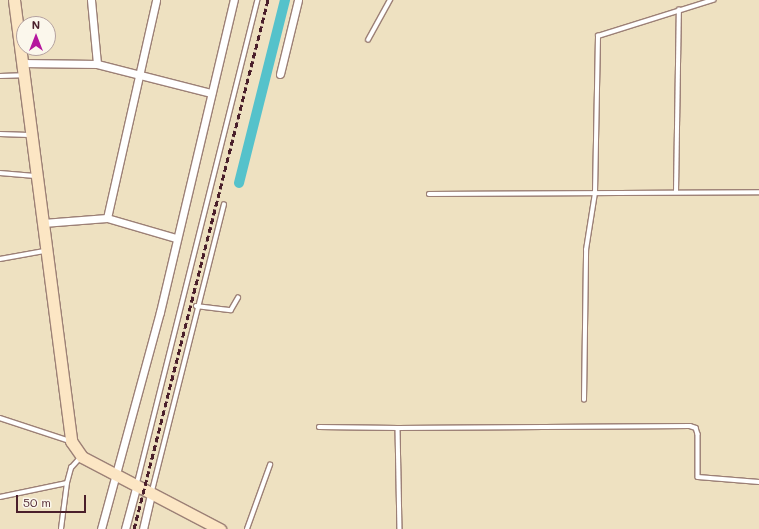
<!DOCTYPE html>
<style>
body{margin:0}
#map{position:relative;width:759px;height:529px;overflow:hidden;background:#eee1c1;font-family:Mali,sans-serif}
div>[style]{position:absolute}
.canal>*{height:10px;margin:-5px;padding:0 5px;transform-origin:5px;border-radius:5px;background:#55c2cb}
.roads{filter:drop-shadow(1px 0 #9c8076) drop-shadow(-1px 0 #9c8076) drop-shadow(0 1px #9c8076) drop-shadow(0 -1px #9c8076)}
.lane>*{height:3.5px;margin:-1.75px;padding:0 1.75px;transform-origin:1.75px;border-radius:1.75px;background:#fff}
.street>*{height:7px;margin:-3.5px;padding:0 3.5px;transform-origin:3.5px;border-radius:3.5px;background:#fff}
.secondary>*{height:11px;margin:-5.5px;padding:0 5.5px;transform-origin:5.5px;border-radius:5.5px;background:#fce6c4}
.rail>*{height:3px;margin-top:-1.5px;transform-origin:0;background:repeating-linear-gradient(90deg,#4a1f2b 0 6px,transparent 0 9px)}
span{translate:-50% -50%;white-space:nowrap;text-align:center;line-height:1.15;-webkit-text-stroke:3.5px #fbf7ec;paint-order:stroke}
.north{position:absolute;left:16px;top:16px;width:40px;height:40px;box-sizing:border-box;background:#fbf7ec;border:1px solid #b4a19f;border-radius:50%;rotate:0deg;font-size:11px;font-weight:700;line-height:16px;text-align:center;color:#4a1f2b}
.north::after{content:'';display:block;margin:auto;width:14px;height:18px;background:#b5179e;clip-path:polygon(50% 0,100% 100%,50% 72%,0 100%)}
.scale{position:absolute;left:16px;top:495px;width:70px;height:18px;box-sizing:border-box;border:2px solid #4a1f2b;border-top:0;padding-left:5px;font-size:12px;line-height:14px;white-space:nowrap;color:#4a1f2b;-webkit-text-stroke:3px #fbf7ec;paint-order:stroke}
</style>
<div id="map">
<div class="canal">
<i style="left:239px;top:183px;width:189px;rotate:-75.9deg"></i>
</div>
<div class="roads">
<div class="lane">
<i style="left:368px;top:40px;width:46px;rotate:-61.2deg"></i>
<i style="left:0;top:76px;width:23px;rotate:-2deg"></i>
<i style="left:0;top:134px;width:29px;rotate:2deg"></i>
<i style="left:0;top:173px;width:35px;rotate:5deg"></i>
<i style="left:676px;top:192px;width:182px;rotate:-89.1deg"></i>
<i style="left:429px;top:194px;width:330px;rotate:-0.3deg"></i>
<i style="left:0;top:259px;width:46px;rotate:-10.1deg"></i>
<i style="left:196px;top:306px;width:35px;rotate:7deg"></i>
<i style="left:231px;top:310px;width:14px;rotate:-60deg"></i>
<i style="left:584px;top:400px;width:150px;rotate:-89.2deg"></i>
<i style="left:586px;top:250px;width:58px;rotate:-81deg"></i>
<i style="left:595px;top:193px;width:157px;rotate:-88.9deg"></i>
<i style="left:598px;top:36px;width:121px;rotate:-17.4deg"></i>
<i style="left:0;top:418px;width:74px;rotate:18.2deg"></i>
<i style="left:319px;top:427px;width:79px;rotate:0.7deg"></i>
<i style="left:398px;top:428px;width:101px;rotate:88.9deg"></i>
<i style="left:398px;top:428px;width:292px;rotate:-0.4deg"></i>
<i style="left:690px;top:426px;width:6px;rotate:18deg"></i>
<i style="left:696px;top:428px;width:6px;rotate:72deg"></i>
<i style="left:698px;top:434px;width:43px;rotate:90deg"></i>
<i style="left:698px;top:477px;width:61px;rotate:4.7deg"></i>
<i style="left:137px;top:483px;width:498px;rotate:-76deg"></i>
<i style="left:152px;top:491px;width:295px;rotate:-75.9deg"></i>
<i style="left:0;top:497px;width:68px;rotate:-11.8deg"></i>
<i style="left:61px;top:529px;width:46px;rotate:-82.6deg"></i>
<i style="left:67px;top:483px;width:16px;rotate:-75deg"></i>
<i style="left:71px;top:468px;width:15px;rotate:-48deg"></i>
<i style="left:247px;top:529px;width:68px;rotate:-70.2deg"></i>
</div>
<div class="street">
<i style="left:91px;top:0;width:64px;rotate:84.6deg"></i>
<i style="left:22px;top:63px;width:75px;rotate:0.8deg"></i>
<i style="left:97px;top:64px;width:118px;rotate:14.3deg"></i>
<i style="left:280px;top:74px;width:76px;rotate:-76.3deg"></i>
<i style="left:107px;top:218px;width:223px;rotate:-77.3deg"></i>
<i style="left:43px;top:223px;width:64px;rotate:-4.5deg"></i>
<i style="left:107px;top:218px;width:72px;rotate:16.2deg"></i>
<i style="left:101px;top:529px;width:225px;rotate:-74.8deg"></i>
<i style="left:160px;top:312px;width:321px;rotate:-76.7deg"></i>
<i style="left:125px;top:529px;width:42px;rotate:-75deg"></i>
<i style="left:143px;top:529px;width:36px;rotate:-77deg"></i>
</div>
<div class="secondary">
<i style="left:14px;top:0;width:445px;rotate:82.6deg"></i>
<i style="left:71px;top:441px;width:19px;rotate:55deg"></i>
<i style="left:82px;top:457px;width:156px;rotate:27.6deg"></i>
</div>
</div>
<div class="rail">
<i style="left:134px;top:529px;width:546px;rotate:-75.79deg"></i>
</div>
<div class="north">N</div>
<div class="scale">50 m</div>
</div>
